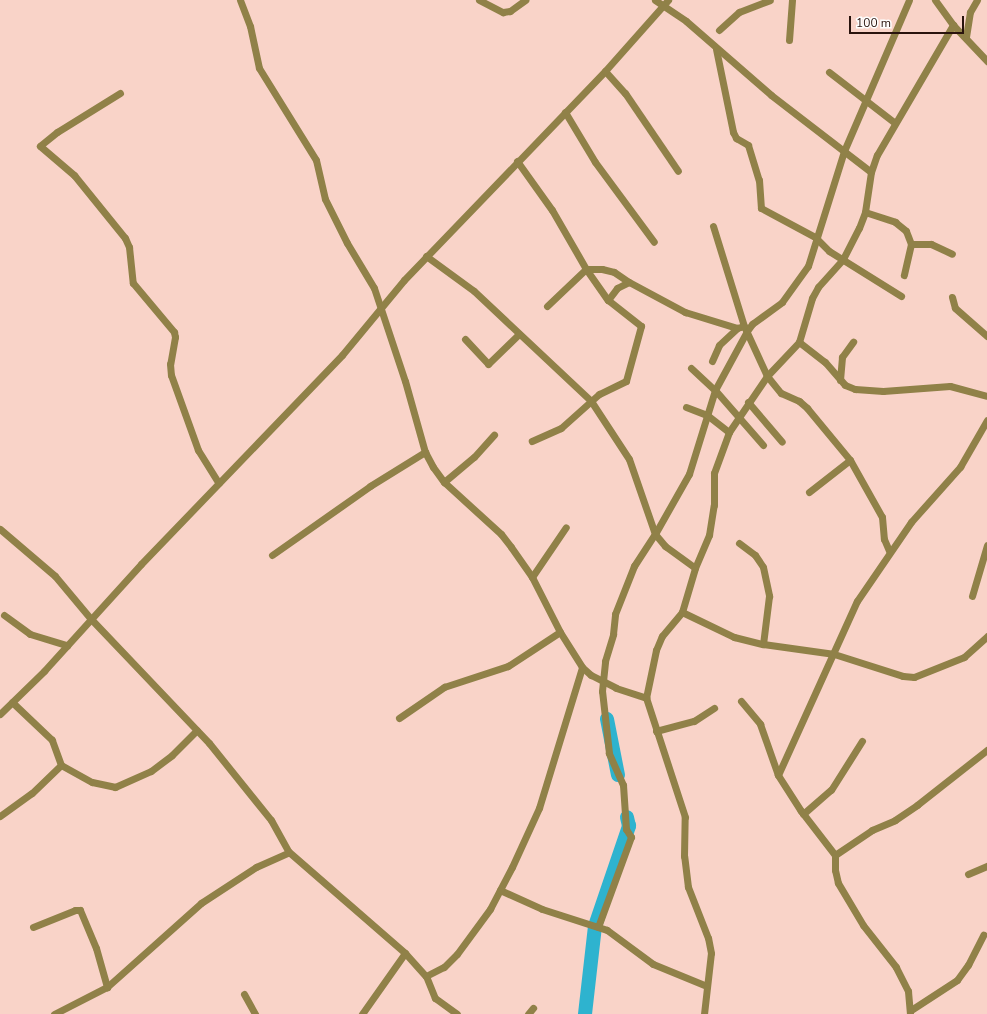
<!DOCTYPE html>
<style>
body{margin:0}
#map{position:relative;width:987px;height:1014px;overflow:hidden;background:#f9d3c8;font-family:"Nunito Sans",sans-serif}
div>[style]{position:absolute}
.river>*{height:14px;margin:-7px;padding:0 7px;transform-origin:7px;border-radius:7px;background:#2eb3cf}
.street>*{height:7px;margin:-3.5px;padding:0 3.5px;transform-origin:3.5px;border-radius:3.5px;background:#908148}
span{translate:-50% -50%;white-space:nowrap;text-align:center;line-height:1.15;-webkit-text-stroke:3px #fefefe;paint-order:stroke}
.scale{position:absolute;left:849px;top:16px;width:115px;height:18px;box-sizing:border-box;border:2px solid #29130d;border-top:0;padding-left:5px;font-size:12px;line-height:14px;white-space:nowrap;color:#29130d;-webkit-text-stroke:3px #fefefe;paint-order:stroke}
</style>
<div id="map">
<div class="river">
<i style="left:607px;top:719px;width:57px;rotate:78.9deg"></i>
<i style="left:585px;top:1014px;width:89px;rotate:-83.5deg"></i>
<i style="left:595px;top:926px;width:106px;rotate:-71.2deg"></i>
<i style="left:629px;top:826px;width:9px;rotate:-103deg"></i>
</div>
<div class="street">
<i style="left:240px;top:0;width:28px;rotate:69deg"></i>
<i style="left:250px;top:26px;width:43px;rotate:77.9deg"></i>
<i style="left:259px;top:68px;width:108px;rotate:58.2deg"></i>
<i style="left:316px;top:160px;width:40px;rotate:77deg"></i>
<i style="left:325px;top:199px;width:49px;rotate:63.4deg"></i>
<i style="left:347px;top:243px;width:52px;rotate:59deg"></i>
<i style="left:374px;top:288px;width:98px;rotate:71.6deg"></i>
<i style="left:405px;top:381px;width:74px;rotate:74.3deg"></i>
<i style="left:425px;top:452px;width:17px;rotate:62deg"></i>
<i style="left:433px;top:467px;width:19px;rotate:54deg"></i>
<i style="left:444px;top:482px;width:77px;rotate:42.4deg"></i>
<i style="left:501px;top:534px;width:16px;rotate:52deg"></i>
<i style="left:511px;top:547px;width:37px;rotate:55deg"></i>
<i style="left:532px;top:577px;width:62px;rotate:63deg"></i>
<i style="left:560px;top:632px;width:41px;rotate:57.8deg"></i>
<i style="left:582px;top:667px;width:12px;rotate:42deg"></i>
<i style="left:591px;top:675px;width:28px;rotate:27deg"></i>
<i style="left:616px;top:688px;width:32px;rotate:18deg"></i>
<i style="left:479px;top:0;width:27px;rotate:27deg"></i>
<i style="left:503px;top:12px;width:7px;rotate:-8deg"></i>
<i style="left:510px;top:11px;width:19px;rotate:-36deg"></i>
<i style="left:655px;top:0;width:37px;rotate:34deg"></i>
<i style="left:686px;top:21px;width:113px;rotate:41deg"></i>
<i style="left:771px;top:95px;width:126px;rotate:37.6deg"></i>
<i style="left:935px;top:0;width:31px;rotate:54deg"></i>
<i style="left:953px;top:25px;width:50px;rotate:46.6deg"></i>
<i style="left:719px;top:30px;width:27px;rotate:-42deg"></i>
<i style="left:739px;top:12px;width:33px;rotate:-21deg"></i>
<i style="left:966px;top:37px;width:25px;rotate:-81deg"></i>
<i style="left:970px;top:12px;width:14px;rotate:-60deg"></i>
<i style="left:789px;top:40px;width:40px;rotate:-85.7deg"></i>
<i style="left:716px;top:49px;width:85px;rotate:78.4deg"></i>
<i style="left:733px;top:132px;width:7px;rotate:63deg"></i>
<i style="left:736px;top:138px;width:14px;rotate:30deg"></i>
<i style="left:748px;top:145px;width:37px;rotate:73deg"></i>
<i style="left:759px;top:180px;width:28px;rotate:86deg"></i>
<i style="left:761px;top:208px;width:61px;rotate:28.2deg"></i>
<i style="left:815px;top:237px;width:20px;rotate:45deg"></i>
<i style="left:829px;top:251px;width:85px;rotate:32deg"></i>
<i style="left:605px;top:71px;width:30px;rotate:48deg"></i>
<i style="left:625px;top:93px;width:94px;rotate:55.8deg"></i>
<i style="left:829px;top:72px;width:83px;rotate:37.7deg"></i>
<i style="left:120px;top:93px;width:74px;rotate:148.2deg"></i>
<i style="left:57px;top:132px;width:22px;rotate:141deg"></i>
<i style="left:40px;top:146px;width:45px;rotate:40.5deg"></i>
<i style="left:74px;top:175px;width:81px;rotate:51deg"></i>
<i style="left:125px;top:238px;width:10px;rotate:66deg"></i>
<i style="left:129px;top:247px;width:36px;rotate:84deg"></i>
<i style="left:133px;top:283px;width:64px;rotate:50.1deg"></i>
<i style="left:174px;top:332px;width:5px;rotate:79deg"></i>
<i style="left:175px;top:337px;width:27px;rotate:100deg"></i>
<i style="left:170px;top:364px;width:11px;rotate:85deg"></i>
<i style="left:171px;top:375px;width:80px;rotate:70.2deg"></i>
<i style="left:198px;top:450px;width:39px;rotate:58deg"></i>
<i style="left:565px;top:112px;width:58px;rotate:59deg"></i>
<i style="left:595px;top:162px;width:99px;rotate:53.6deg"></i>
<i style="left:517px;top:161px;width:60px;rotate:54.5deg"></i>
<i style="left:552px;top:210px;width:68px;rotate:60deg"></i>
<i style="left:586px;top:269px;width:38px;rotate:55deg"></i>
<i style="left:608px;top:300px;width:42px;rotate:38.2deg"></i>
<i style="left:641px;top:326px;width:57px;rotate:105.3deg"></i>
<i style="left:626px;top:381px;width:30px;rotate:154deg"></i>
<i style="left:599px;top:394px;width:51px;rotate:138.2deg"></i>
<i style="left:561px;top:428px;width:32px;rotate:156deg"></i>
<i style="left:865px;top:212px;width:32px;rotate:18deg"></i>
<i style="left:895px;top:222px;width:14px;rotate:39deg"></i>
<i style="left:906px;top:231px;width:14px;rotate:69deg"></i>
<i style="left:911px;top:244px;width:32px;rotate:103deg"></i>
<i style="left:713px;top:226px;width:105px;rotate:72.8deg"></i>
<i style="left:744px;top:326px;width:55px;rotate:65.3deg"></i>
<i style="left:767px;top:376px;width:22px;rotate:51deg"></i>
<i style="left:781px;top:393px;width:20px;rotate:24deg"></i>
<i style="left:799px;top:401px;width:11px;rotate:41deg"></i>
<i style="left:807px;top:408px;width:67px;rotate:50.4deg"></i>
<i style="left:850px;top:460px;width:65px;rotate:60.7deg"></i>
<i style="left:882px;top:517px;width:22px;rotate:85deg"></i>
<i style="left:884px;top:539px;width:13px;rotate:67deg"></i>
<i style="left:911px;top:244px;width:20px"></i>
<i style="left:931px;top:244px;width:23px;rotate:25deg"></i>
<i style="left:426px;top:256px;width:59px;rotate:36.1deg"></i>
<i style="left:474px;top:291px;width:161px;rotate:43.2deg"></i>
<i style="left:591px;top:401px;width:69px;rotate:56.8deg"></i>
<i style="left:629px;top:459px;width:79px;rotate:70.9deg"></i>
<i style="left:655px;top:534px;width:69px;rotate:-60.5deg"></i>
<i style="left:689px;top:474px;width:88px;rotate:-72.8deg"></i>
<i style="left:715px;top:390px;width:67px;rotate:-61.5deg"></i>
<i style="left:747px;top:331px;width:9px;rotate:-54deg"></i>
<i style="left:752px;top:324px;width:37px;rotate:-36deg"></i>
<i style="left:782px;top:302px;width:44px;rotate:-54.2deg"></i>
<i style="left:808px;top:266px;width:121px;rotate:-72.6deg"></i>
<i style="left:844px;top:151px;width:164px;rotate:-66.7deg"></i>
<i style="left:952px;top:297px;width:11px;rotate:75deg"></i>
<i style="left:955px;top:308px;width:43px;rotate:41.2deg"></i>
<i style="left:608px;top:300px;width:15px;rotate:-53deg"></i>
<i style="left:617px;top:288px;width:13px;rotate:-27deg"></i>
<i style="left:629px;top:282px;width:64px;rotate:28.2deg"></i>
<i style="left:685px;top:312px;width:54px;rotate:17.1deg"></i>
<i style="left:737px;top:328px;width:7px;rotate:-16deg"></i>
<i style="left:547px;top:306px;width:54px;rotate:-43.5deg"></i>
<i style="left:586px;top:269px;width:16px"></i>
<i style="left:602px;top:269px;width:12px;rotate:14deg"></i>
<i style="left:614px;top:272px;width:18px;rotate:34deg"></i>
<i style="left:465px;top:339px;width:34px;rotate:47deg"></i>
<i style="left:488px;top:364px;width:43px;rotate:-44.1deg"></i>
<i style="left:799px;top:342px;width:33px;rotate:38deg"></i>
<i style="left:825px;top:362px;width:30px;rotate:49deg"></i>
<i style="left:845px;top:385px;width:11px;rotate:22deg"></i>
<i style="left:855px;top:389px;width:28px;rotate:4deg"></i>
<i style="left:883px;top:391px;width:67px;rotate:-4.3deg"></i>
<i style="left:950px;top:386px;width:38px;rotate:15deg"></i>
<i style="left:712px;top:361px;width:17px;rotate:-66deg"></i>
<i style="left:719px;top:345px;width:25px;rotate:-43deg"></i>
<i style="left:691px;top:368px;width:33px;rotate:43deg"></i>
<i style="left:715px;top:390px;width:73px;rotate:48.9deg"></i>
<i style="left:840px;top:380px;width:23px;rotate:-85deg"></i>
<i style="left:842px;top:357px;width:19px;rotate:-54deg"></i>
<i style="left:748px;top:402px;width:52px;rotate:49.6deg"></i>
<i style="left:686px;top:407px;width:22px;rotate:21deg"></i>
<i style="left:707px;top:415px;width:28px;rotate:38deg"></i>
<i style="left:444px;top:482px;width:39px;rotate:-40deg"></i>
<i style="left:474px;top:457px;width:30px;rotate:-48deg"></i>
<i style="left:809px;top:492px;width:52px;rotate:-38deg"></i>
<i style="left:0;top:529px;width:72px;rotate:40.5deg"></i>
<i style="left:55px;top:576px;width:56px;rotate:50.1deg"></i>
<i style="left:91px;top:619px;width:171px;rotate:46.4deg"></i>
<i style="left:209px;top:743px;width:99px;rotate:51.2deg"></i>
<i style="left:271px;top:820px;width:37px;rotate:61deg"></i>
<i style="left:289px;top:852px;width:154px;rotate:41deg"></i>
<i style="left:405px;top:953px;width:75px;rotate:125.2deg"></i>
<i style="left:739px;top:543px;width:20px;rotate:37deg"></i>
<i style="left:755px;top:555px;width:14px;rotate:56deg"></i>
<i style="left:763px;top:567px;width:30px;rotate:78deg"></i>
<i style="left:769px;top:596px;width:48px;rotate:97.1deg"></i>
<i style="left:272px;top:555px;width:120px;rotate:-35.1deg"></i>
<i style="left:370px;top:486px;width:65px;rotate:-31.7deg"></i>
<i style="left:532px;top:577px;width:60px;rotate:-55.8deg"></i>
<i style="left:972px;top:596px;width:53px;rotate:-73.6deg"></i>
<i style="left:682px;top:612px;width:58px;rotate:25.7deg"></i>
<i style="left:734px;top:637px;width:30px;rotate:14deg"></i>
<i style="left:763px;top:644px;width:72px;rotate:8deg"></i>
<i style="left:834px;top:654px;width:72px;rotate:17.7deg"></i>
<i style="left:903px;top:676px;width:11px;rotate:5deg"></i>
<i style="left:914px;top:677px;width:54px;rotate:-21.8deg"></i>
<i style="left:964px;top:657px;width:31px;rotate:-42deg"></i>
<i style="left:4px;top:615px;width:32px;rotate:36deg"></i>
<i style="left:30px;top:634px;width:39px;rotate:17deg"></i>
<i style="left:741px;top:701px;width:30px;rotate:50deg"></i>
<i style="left:760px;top:724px;width:54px;rotate:70.6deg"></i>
<i style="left:0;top:714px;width:62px;rotate:-44.3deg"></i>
<i style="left:44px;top:671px;width:144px;rotate:-47.8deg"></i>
<i style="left:141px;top:564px;width:290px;rotate:-46.1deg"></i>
<i style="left:342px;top:355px;width:97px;rotate:-50.4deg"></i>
<i style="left:404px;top:280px;width:290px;rotate:-46.1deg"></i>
<i style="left:605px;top:71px;width:95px;rotate:-48.4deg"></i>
<i style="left:399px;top:718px;width:55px;rotate:-34.6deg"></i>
<i style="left:444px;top:687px;width:67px;rotate:-18.2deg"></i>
<i style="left:508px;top:666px;width:62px;rotate:-33.2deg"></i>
<i style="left:656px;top:731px;width:39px;rotate:-15deg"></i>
<i style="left:694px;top:721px;width:24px;rotate:-33deg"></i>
<i style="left:61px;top:765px;width:35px;rotate:29deg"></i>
<i style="left:92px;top:782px;width:24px;rotate:12deg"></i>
<i style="left:115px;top:787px;width:39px;rotate:-24deg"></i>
<i style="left:151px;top:771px;width:26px;rotate:-37deg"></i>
<i style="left:172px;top:755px;width:35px;rotate:-45deg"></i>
<i style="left:803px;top:814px;width:37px;rotate:-41deg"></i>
<i style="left:831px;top:790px;width:58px;rotate:-57.7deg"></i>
<i style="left:0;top:816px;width:39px;rotate:-36deg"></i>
<i style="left:32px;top:793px;width:40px;rotate:-44deg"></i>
<i style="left:61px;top:765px;width:27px;rotate:-110deg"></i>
<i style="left:52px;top:740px;width:55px;rotate:-136.5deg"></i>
<i style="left:835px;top:855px;width:56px;rotate:-127.7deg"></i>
<i style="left:801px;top:811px;width:43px;rotate:-122.6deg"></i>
<i style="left:778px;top:775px;width:191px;rotate:-65.6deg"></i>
<i style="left:857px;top:601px;width:96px;rotate:-55.6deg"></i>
<i style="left:911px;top:522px;width:74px;rotate:-48.3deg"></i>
<i style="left:960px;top:467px;width:54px;rotate:-60.1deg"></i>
<i style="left:968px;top:874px;width:21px;rotate:-23deg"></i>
<i style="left:500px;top:890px;width:46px;rotate:24.3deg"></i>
<i style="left:542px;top:909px;width:68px;rotate:17.9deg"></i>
<i style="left:607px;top:930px;width:57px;rotate:36.5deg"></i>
<i style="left:653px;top:964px;width:58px;rotate:22.2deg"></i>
<i style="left:33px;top:927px;width:45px;rotate:-22deg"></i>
<i style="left:75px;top:910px;width:5px"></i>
<i style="left:80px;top:910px;width:41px;rotate:67.2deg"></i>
<i style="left:96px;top:948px;width:41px;rotate:74.2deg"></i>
<i style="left:598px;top:927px;width:96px;rotate:-69.9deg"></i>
<i style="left:631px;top:837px;width:9px;rotate:-122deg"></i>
<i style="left:626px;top:829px;width:44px;rotate:-93.9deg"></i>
<i style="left:623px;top:785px;width:35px;rotate:-114deg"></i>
<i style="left:609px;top:753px;width:62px;rotate:-96.4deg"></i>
<i style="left:602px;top:691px;width:30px;rotate:-84deg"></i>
<i style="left:605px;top:661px;width:28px;rotate:-73deg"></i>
<i style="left:613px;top:634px;width:20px;rotate:-84deg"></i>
<i style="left:615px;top:614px;width:52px;rotate:-68.4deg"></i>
<i style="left:634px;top:566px;width:38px;rotate:-57deg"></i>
<i style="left:655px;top:534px;width:16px;rotate:50deg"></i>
<i style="left:665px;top:546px;width:37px;rotate:36deg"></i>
<i style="left:405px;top:953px;width:31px;rotate:48deg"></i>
<i style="left:426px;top:976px;width:24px;rotate:68deg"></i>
<i style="left:435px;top:998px;width:27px;rotate:36deg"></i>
<i style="left:426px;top:976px;width:20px;rotate:-27deg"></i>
<i style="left:444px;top:967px;width:18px;rotate:-45deg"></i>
<i style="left:457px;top:954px;width:56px;rotate:-53.7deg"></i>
<i style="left:490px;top:909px;width:47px;rotate:-62.4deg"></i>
<i style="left:512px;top:867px;width:65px;rotate:-65.4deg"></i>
<i style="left:539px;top:808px;width:147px;rotate:-73deg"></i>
<i style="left:244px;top:994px;width:23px;rotate:61deg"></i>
<i style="left:911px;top:1010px;width:55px;rotate:-33.1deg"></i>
<i style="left:957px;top:980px;width:19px;rotate:-54deg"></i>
<i style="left:968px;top:965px;width:34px;rotate:-63deg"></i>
<i style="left:54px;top:1014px;width:59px;rotate:-27deg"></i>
<i style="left:107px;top:987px;width:126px;rotate:-41.8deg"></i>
<i style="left:201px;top:903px;width:66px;rotate:-33.2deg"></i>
<i style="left:256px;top:867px;width:36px;rotate:-24deg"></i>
<i style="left:528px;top:1014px;width:8px;rotate:-50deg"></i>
<i style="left:704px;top:1014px;width:61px;rotate:-83.5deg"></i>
<i style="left:711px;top:953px;width:15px;rotate:-101deg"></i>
<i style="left:708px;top:938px;width:55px;rotate:-111.4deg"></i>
<i style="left:688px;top:887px;width:31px;rotate:-97deg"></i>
<i style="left:684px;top:856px;width:39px;rotate:-89deg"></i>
<i style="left:685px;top:817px;width:125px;rotate:-108.1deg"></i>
<i style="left:646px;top:698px;width:49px;rotate:-78.2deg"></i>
<i style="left:656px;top:650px;width:15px;rotate:-67deg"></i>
<i style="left:662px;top:636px;width:31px;rotate:-50deg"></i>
<i style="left:682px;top:612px;width:46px;rotate:-73.5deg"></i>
<i style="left:695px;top:568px;width:36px;rotate:-67deg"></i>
<i style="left:709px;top:535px;width:30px;rotate:-81deg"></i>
<i style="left:714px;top:505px;width:32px;rotate:-90deg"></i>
<i style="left:714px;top:473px;width:44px;rotate:-69.9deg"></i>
<i style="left:729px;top:432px;width:68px;rotate:-55.8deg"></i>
<i style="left:767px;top:376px;width:47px;rotate:-46.7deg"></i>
<i style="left:799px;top:342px;width:46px;rotate:-73.5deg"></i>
<i style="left:812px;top:298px;width:13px;rotate:-61deg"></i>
<i style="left:818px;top:287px;width:38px;rotate:-48deg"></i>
<i style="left:843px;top:259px;width:35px;rotate:-63deg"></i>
<i style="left:859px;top:228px;width:17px;rotate:-69deg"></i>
<i style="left:865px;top:212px;width:40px;rotate:-81.5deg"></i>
<i style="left:871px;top:172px;width:18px;rotate:-71deg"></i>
<i style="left:877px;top:155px;width:151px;rotate:-59.7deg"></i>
<i style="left:910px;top:1014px;width:23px;rotate:-95deg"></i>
<i style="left:908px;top:991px;width:27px;rotate:-117deg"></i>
<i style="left:896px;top:967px;width:53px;rotate:-128.2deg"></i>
<i style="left:863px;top:925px;width:49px;rotate:-120.8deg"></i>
<i style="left:838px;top:883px;width:13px;rotate:-103deg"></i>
<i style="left:835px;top:870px;width:15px;rotate:-90deg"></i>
<i style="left:835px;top:855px;width:45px;rotate:-34deg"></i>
<i style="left:872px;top:830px;width:25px;rotate:-23deg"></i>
<i style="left:895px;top:820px;width:27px;rotate:-34deg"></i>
<i style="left:917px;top:805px;width:89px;rotate:-38.2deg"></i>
</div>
<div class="scale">100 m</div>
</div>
